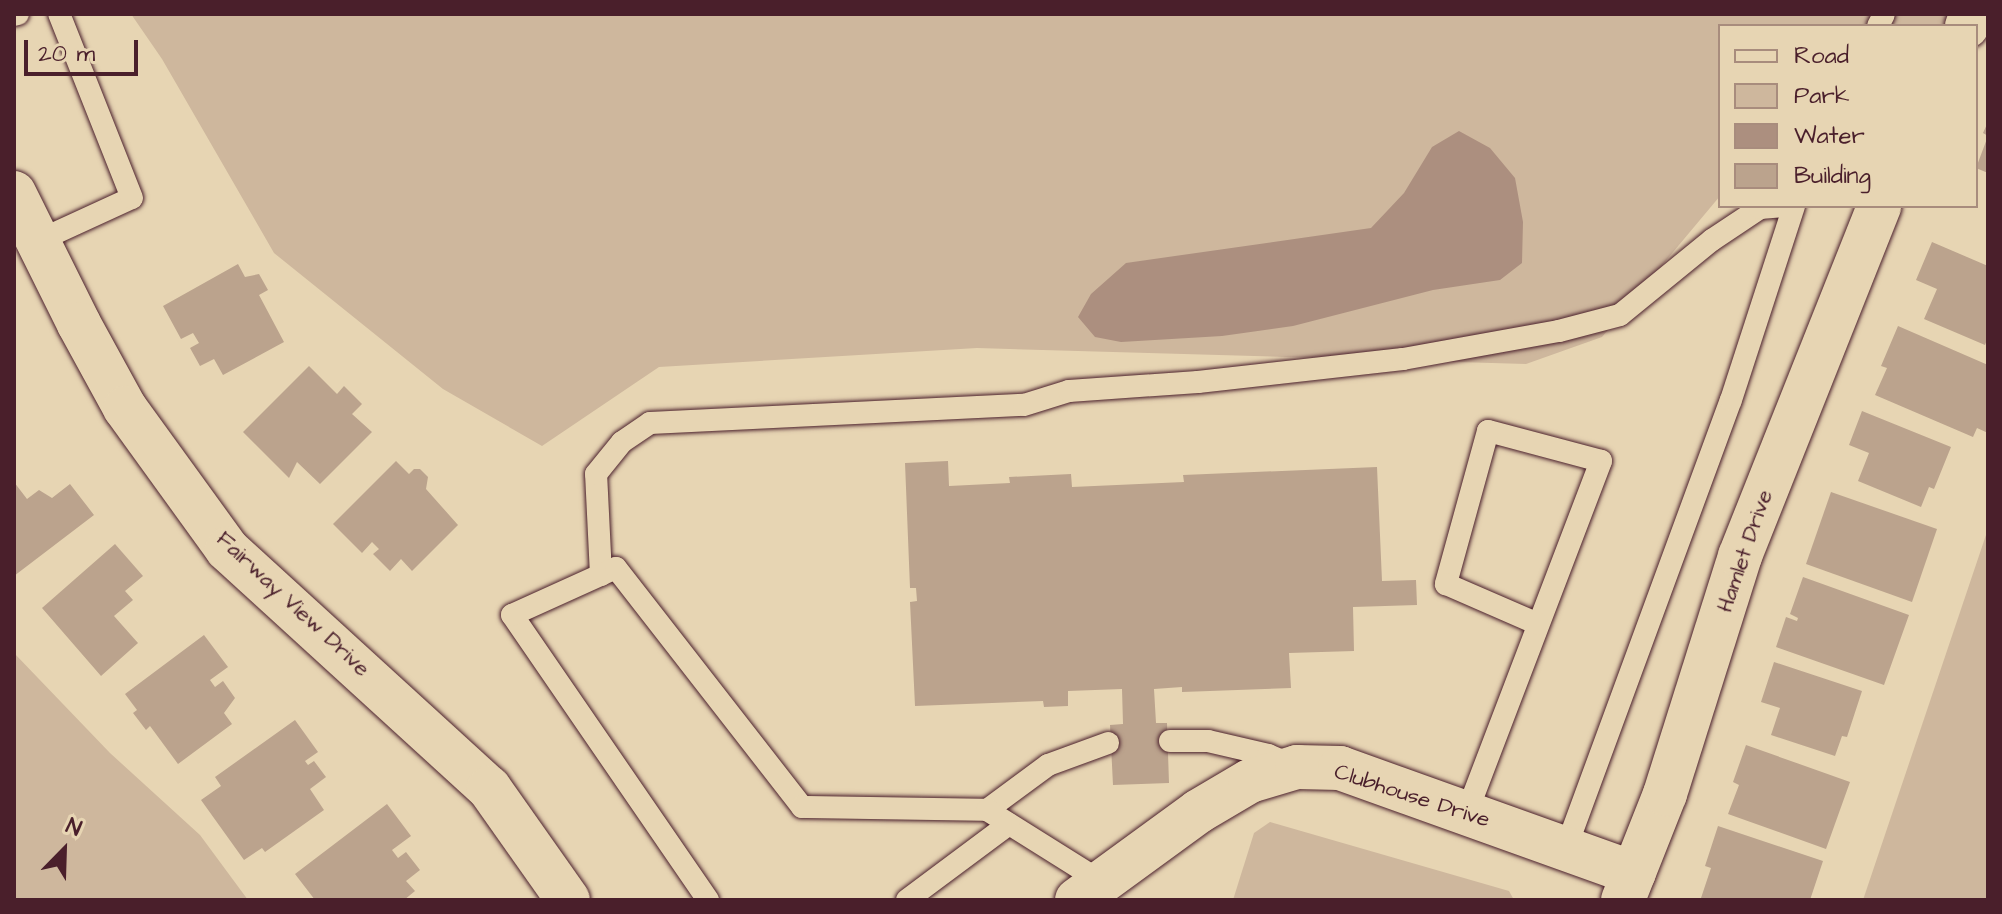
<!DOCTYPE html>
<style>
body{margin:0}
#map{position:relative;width:2002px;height:914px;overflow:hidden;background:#e7d5b3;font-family:"Architects Daughter",sans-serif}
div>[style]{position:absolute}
.green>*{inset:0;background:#ceb79d}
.water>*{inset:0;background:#ac8f7f}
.building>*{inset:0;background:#bba38d}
.roads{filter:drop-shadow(0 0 2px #4a1f2b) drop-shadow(0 0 2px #4a1f2b)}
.lane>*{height:22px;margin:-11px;padding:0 11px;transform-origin:11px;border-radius:11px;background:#e7d5b3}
.street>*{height:44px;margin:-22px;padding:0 22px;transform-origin:22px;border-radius:22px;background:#e7d5b3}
span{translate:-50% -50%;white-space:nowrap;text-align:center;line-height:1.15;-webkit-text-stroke:6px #e7d5b3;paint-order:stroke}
.street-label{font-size:22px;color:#4a1f2b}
.frame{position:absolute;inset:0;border:16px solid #4a1f2b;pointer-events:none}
.legend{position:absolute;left:1718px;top:24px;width:260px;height:184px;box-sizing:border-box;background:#e7d5b3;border:2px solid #a88c7d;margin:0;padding:10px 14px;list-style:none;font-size:24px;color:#4a1f2b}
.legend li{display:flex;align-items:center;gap:16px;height:40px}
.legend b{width:40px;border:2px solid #a88c7d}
.north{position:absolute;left:24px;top:810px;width:80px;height:80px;-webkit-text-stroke:6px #e7d5b3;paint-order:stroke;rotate:23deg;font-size:22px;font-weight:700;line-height:32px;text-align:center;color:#4a1f2b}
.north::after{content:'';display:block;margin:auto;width:28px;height:36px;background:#4a1f2b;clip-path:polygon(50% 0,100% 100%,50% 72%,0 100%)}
.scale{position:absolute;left:24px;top:40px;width:114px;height:36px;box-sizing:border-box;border:4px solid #4a1f2b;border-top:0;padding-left:10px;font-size:24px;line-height:28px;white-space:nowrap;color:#4a1f2b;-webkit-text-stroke:6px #e7d5b3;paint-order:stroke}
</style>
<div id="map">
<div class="green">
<div style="clip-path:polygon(131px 14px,1988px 14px,1988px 24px,1976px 49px,1976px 26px,1720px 26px,1720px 196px,1602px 337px,1526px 364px,977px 348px,659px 367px,542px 446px,443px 389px,274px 253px,162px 59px)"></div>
<div style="clip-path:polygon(1988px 529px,1988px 900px,1863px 900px)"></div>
<div style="clip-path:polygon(14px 653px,110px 753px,200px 835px,248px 900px,14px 900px)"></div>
<div style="clip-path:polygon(1270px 822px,1509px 891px,1514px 900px,1233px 900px,1254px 833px)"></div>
</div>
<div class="water">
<div style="clip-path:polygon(1459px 131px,1490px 148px,1515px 178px,1523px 222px,1522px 263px,1500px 280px,1433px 290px,1293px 326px,1222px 336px,1121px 342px,1095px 337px,1078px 317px,1091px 294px,1126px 263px,1371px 228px,1404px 193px,1432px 147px)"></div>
</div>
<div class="building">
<div style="clip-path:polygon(1988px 122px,1988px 173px,1976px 168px,1988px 136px,1983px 133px)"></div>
<div style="clip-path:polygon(1932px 242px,1988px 266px,1988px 337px,1985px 345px,1924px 319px,1937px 289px,1916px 280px)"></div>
<div style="clip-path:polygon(238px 264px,245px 277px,259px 274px,268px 290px,259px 295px,284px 342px,223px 375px,214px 359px,200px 366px,190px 348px,199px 343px,193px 333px,181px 339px,163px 306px)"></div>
<div style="clip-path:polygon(1898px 326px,1988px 365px,1988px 433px,1977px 428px,1973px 437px,1875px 395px,1887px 368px,1881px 366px)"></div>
<div style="clip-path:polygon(309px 366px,337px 394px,344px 386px,362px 404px,352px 414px,372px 432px,320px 484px,297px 462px,289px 478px,243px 432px)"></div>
<div style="clip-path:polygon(1862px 411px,1951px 447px,1934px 489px,1929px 487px,1921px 507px,1858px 481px,1869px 453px,1849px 445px)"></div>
<div style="clip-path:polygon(396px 461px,409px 474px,414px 469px,420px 469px,428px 477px,426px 489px,458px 525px,412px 571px,401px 559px,390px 571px,373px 554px,379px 549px,372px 542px,362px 553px,333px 524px)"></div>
<div style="clip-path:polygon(948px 461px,949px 486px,1010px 483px,1009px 477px,1071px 474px,1072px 487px,1184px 482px,1183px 475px,1377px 467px,1382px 581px,1416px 580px,1417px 605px,1353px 607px,1354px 651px,1289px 653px,1291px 688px,1182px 692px,1182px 687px,1154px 689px,1156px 723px,1167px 723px,1169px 783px,1113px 785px,1110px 725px,1123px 724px,1122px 689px,1068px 691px,1068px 706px,1044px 707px,1043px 701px,915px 706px,910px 602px,917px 601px,916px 588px,910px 588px,905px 463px)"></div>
<div style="clip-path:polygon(14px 482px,27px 499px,39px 490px,52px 498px,70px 484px,94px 515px,14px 576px)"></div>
<div style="clip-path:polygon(1831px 492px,1937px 529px,1912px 602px,1806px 564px)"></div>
<div style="clip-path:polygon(115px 544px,143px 576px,125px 591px,133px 600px,114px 616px,138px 643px,101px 676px,42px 608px)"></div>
<div style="clip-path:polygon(1803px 577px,1909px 615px,1884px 685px,1776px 647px,1786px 617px,1797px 621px,1798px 618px,1790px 614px)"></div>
<div style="clip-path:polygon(204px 635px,228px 667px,210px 680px,215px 687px,223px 681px,235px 698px,224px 713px,232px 724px,178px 764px,150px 726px,146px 730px,133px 713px,137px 710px,125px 694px)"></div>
<div style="clip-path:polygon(1774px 662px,1862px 691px,1847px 737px,1842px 736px,1835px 756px,1771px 735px,1780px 708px,1761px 702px)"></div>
<div style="clip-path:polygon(295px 720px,318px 752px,305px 761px,308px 765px,314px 761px,326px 777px,310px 789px,324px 810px,265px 852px,262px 848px,244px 860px,201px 800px,221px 786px,215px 777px)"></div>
<div style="clip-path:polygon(1746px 745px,1850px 782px,1826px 849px,1728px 814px,1739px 785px,1733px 782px)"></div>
<div style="clip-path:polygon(387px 804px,411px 836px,392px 850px,398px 858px,406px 852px,420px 870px,406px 881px,415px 891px,404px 900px,315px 900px,295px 874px)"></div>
<div style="clip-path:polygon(1718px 826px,1823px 861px,1810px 900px,1701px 898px,1711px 868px,1705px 866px)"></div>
</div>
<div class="roads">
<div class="lane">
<div style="left:14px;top:15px;width:4px;rotate:-14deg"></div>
<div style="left:1878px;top:26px;width:13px;rotate:-63deg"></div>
<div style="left:38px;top:241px;width:103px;rotate:-24.6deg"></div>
<div style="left:132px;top:198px;width:198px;rotate:-111.6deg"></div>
<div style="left:601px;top:575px;width:101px;rotate:-92.8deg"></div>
<div style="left:596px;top:474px;width:41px;rotate:-50.9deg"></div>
<div style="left:622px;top:442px;width:34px;rotate:-34deg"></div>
<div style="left:650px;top:423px;width:374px;rotate:-2.8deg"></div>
<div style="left:1024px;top:405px;width:47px;rotate:-17.3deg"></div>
<div style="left:1069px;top:391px;width:129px;rotate:-4deg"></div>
<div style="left:1198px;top:382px;width:206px;rotate:-6.4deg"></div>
<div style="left:1403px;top:359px;width:158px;rotate:-10.2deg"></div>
<div style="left:1559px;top:331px;width:63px;rotate:-14.7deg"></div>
<div style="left:1620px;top:315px;width:119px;rotate:-39.2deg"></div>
<div style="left:1712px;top:240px;width:58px;rotate:-33.7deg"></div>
<div style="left:1760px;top:208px;width:21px;rotate:-5deg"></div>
<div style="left:1170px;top:741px;width:38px"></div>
<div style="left:1208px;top:741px;width:62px;rotate:13.1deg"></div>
<div style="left:1268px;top:755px;width:26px;rotate:23deg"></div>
<div style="left:987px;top:810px;width:76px;rotate:-36.4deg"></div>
<div style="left:1048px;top:765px;width:64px;rotate:-20.1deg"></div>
<div style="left:1467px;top:812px;width:376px;rotate:-69.1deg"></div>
<div style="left:1601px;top:461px;width:117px;rotate:-165.1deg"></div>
<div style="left:1488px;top:431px;width:159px;rotate:105.4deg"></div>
<div style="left:1446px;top:584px;width:100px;rotate:23.5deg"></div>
<div style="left:1566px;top:848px;width:477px;rotate:-69.8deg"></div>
<div style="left:1731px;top:400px;width:204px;rotate:-72deg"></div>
<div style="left:708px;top:900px;width:346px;rotate:-124.5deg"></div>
<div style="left:512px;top:615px;width:114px;rotate:-24.3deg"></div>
<div style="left:616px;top:568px;width:303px;rotate:52.1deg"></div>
<div style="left:802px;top:807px;width:185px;rotate:0.9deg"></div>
<div style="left:987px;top:810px;width:136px;rotate:32.1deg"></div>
<div style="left:907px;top:900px;width:127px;rotate:-36.7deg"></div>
</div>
<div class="street">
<div style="left:1967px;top:26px;width:13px;rotate:-67deg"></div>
<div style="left:14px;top:193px;width:146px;rotate:63.6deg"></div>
<div style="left:79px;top:324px;width:96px;rotate:61.3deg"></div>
<div style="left:125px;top:408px;width:174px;rotate:54.1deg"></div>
<div style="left:227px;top:549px;width:355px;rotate:42.4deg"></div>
<div style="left:489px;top:788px;width:137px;rotate:54.8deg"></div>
<div style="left:1077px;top:900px;width:151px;rotate:-36.1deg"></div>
<div style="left:1199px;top:811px;width:59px;rotate:-30.5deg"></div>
<div style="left:1250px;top:781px;width:49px;rotate:-16.6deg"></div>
<div style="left:1297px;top:767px;width:43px;rotate:1.3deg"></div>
<div style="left:1340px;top:768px;width:312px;rotate:19.7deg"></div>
<div style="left:1623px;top:900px;width:114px;rotate:-68.4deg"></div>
<div style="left:1665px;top:794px;width:250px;rotate:-72.5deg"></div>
<div style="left:1740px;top:556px;width:377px;rotate:-68.3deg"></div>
</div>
</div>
<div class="street-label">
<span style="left:1745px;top:551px;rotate:-71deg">Hamlet Drive</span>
<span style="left:293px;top:604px;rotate:43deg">Fairway View Drive</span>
<span style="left:1412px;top:796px;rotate:18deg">Clubhouse Drive</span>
</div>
<div class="frame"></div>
<ul class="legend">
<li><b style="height:10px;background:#e7d5b3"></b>Road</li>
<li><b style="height:22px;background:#ceb79d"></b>Park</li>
<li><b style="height:22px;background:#ac8f7f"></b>Water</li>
<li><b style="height:22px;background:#bba38d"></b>Building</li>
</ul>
<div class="north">N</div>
<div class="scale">20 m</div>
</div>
